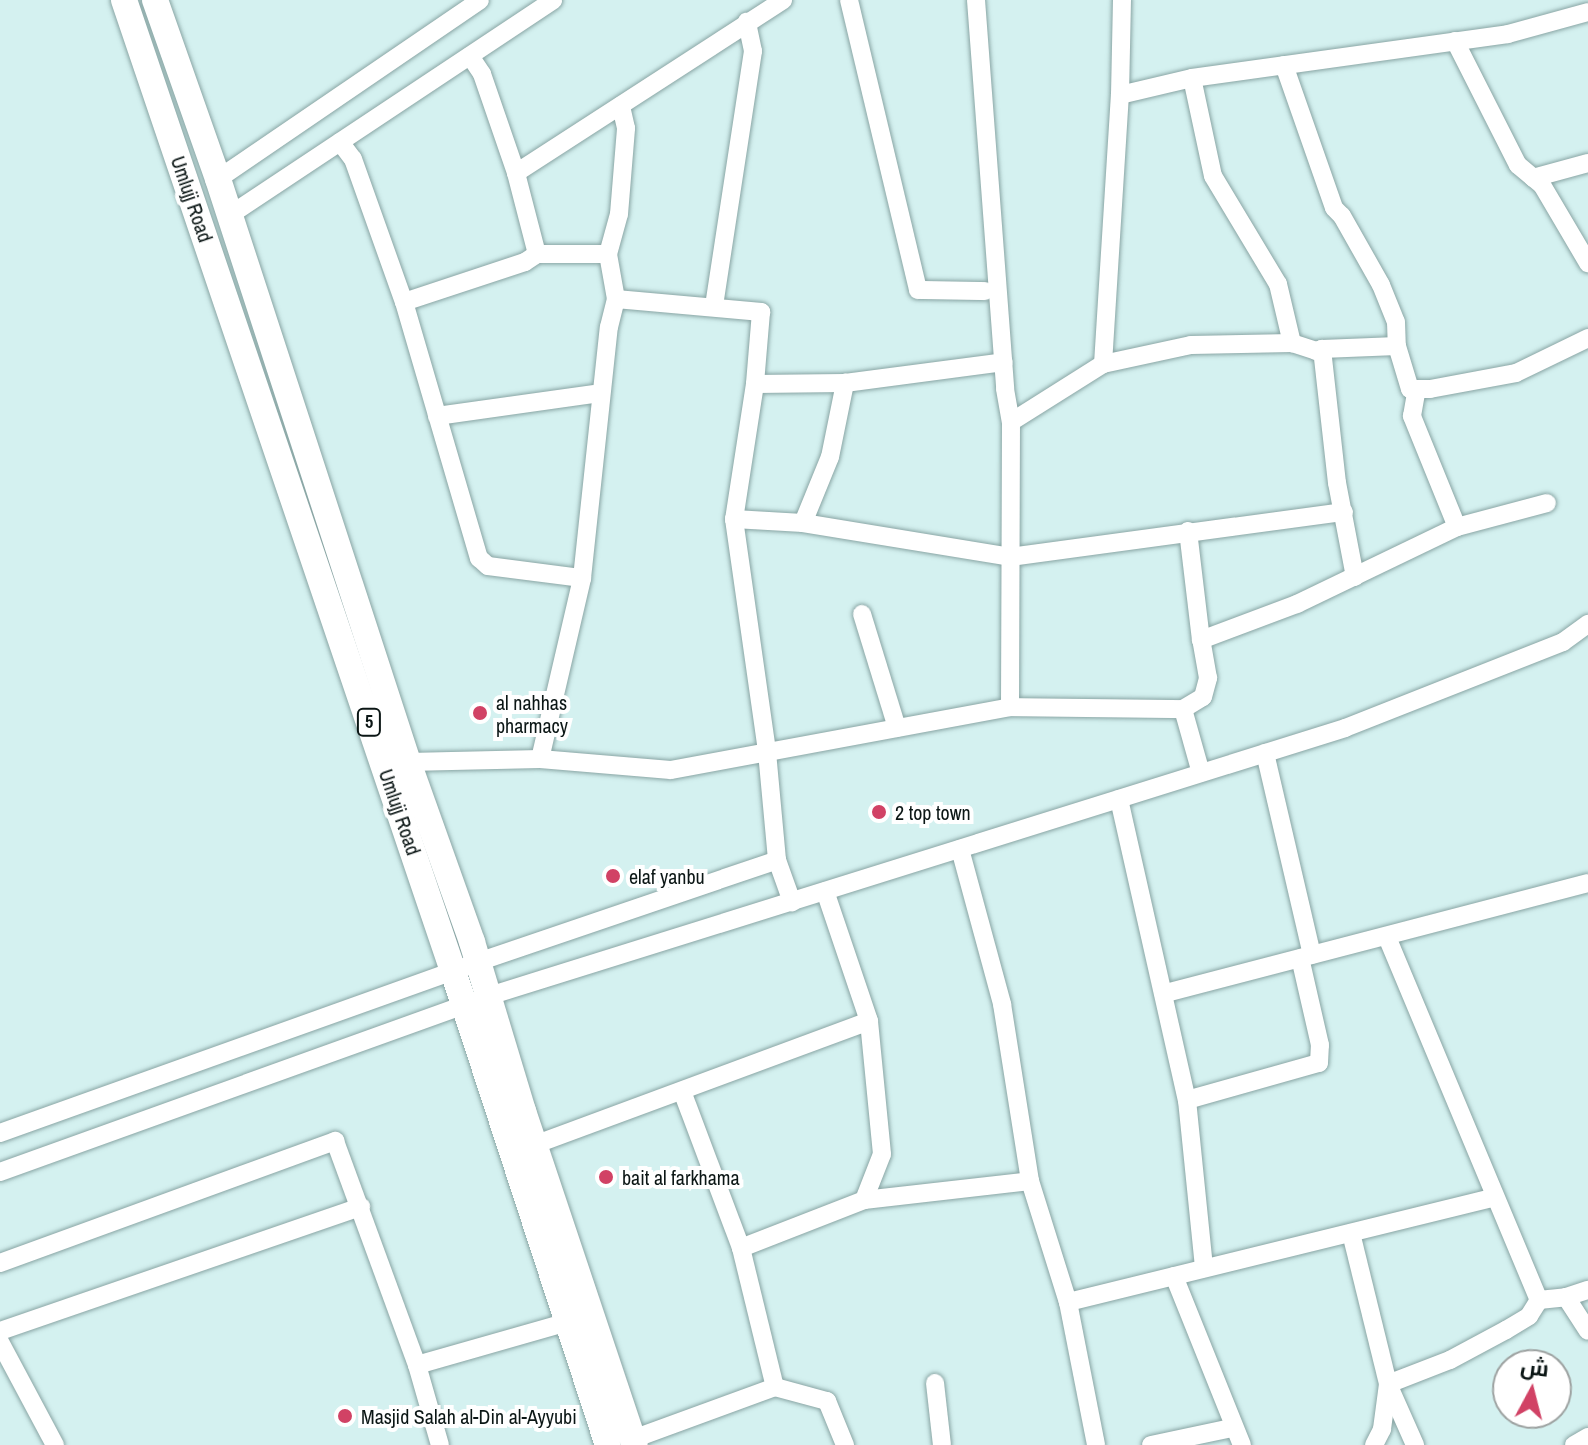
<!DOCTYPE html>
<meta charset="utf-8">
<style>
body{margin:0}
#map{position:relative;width:1588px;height:1445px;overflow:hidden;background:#d4f1f0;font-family:"Archivo Narrow",Cairo,sans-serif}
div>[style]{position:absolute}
.roads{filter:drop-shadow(0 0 2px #89a5a4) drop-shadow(0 0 2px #89a5a4)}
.minor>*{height:18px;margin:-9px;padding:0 9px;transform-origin:9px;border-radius:9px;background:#fff}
.highway>*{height:26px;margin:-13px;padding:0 13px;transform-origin:13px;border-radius:13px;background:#fff}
.dots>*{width:22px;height:22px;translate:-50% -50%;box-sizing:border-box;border:4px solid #fff;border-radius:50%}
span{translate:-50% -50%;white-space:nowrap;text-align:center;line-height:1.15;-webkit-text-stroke:8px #fff;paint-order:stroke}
.shield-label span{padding:2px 6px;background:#fff;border:2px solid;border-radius:6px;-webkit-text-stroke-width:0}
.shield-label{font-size:18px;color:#0b1615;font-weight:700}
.street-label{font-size:20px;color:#0b1615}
.poi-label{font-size:20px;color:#0b1615}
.left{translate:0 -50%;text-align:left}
.north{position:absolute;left:1492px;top:1349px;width:80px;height:80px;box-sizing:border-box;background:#fff;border:2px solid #9da2a1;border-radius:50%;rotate:7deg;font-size:22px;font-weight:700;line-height:32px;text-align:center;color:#0b1615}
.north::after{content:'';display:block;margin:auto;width:28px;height:36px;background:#d14265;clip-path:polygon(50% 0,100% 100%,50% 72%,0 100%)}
</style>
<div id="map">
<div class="roads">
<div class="minor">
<div style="left:849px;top:0;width:298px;rotate:76.6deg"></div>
<div style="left:918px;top:290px;width:67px;rotate:0.9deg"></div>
<div style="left:976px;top:0;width:390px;rotate:85.7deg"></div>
<div style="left:1005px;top:389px;width:34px;rotate:80deg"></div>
<div style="left:1011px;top:422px;width:285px;rotate:90.2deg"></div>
<div style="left:1455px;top:41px;width:139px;rotate:63.1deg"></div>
<div style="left:1518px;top:165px;width:31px;rotate:40deg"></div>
<div style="left:1542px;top:185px;width:91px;rotate:59.5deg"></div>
<div style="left:470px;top:56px;width:22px;rotate:56deg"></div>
<div style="left:482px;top:74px;width:105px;rotate:71deg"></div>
<div style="left:516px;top:173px;width:84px;rotate:75.5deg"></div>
<div style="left:1284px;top:65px;width:151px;rotate:70.7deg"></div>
<div style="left:1334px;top:208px;width:11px;rotate:45deg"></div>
<div style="left:1342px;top:216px;width:79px;rotate:60.5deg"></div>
<div style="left:1381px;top:285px;width:40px;rotate:68deg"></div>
<div style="left:1396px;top:322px;width:24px;rotate:88deg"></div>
<div style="left:1397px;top:346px;width:45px;rotate:73.2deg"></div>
<div style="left:1410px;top:389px;width:20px"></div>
<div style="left:1430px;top:389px;width:87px;rotate:-10.5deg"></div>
<div style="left:1516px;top:373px;width:80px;rotate:-25.9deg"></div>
<div style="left:1192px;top:78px;width:100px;rotate:77.9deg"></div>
<div style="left:1213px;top:176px;width:126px;rotate:59deg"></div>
<div style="left:1278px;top:284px;width:61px;rotate:76.7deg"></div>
<div style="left:1120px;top:95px;width:74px;rotate:-13.3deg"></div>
<div style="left:1192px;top:78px;width:319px;rotate:-7.9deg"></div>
<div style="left:1508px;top:34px;width:83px;rotate:-15.4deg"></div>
<div style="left:340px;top:142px;width:21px;rotate:53deg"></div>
<div style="left:353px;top:159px;width:152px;rotate:70.4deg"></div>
<div style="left:404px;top:302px;width:267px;rotate:73.7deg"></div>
<div style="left:479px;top:558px;width:12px;rotate:42deg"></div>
<div style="left:488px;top:566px;width:95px;rotate:7.3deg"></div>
<div style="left:516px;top:173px;width:318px;rotate:-32.9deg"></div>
<div style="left:1533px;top:178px;width:57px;rotate:-15.3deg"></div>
<div style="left:218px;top:179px;width:317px;rotate:-34.3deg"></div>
<div style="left:230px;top:215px;width:388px;rotate:-33.6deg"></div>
<div style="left:616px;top:299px;width:46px;rotate:-100.1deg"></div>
<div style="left:608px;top:254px;width:41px;rotate:-74.6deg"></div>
<div style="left:619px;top:214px;width:86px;rotate:-85.3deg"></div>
<div style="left:626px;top:128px;width:23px;rotate:-103deg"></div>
<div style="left:404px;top:302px;width:127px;rotate:-18.3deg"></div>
<div style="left:525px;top:262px;width:14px;rotate:-34deg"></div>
<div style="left:537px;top:254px;width:71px"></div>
<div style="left:714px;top:306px;width:258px;rotate:-81.3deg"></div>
<div style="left:753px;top:51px;width:30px;rotate:-102deg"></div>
<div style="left:1103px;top:364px;width:90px;rotate:-12.2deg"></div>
<div style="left:1191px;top:345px;width:101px;rotate:-1.1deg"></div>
<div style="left:1292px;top:343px;width:25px;rotate:18deg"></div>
<div style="left:1316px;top:351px;width:6px;rotate:-18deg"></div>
<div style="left:755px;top:384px;width:90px;rotate:-0.6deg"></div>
<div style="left:845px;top:383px;width:160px;rotate:-7.5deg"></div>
<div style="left:437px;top:416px;width:159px;rotate:-8deg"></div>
<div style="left:1011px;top:422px;width:109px;rotate:-32.2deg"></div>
<div style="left:1103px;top:364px;width:270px;rotate:-86.4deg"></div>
<div style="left:1120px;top:95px;width:95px;rotate:-88.8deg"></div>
<div style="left:734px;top:519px;width:69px;rotate:3.3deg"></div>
<div style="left:803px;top:523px;width:210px;rotate:9.3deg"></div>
<div style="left:1010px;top:557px;width:337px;rotate:-7.7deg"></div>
<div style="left:803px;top:523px;width:71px;rotate:-67.8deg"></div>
<div style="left:830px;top:457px;width:76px;rotate:-78.5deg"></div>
<div style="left:1457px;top:527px;width:93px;rotate:-14.9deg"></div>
<div style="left:1188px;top:531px;width:110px;rotate:83.2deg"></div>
<div style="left:1355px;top:577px;width:96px;rotate:-100.8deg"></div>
<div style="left:1337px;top:483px;width:135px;rotate:-96.4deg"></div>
<div style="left:1322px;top:349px;width:75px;rotate:-2.3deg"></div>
<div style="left:862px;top:614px;width:119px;rotate:72.9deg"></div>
<div style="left:1183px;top:709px;width:23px;rotate:-31deg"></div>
<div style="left:1203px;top:697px;width:20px;rotate:-75deg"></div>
<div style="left:1208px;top:678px;width:39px;rotate:-100deg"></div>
<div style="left:1201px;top:640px;width:103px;rotate:-20.6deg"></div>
<div style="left:1297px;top:604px;width:178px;rotate:-25.7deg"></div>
<div style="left:1457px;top:527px;width:120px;rotate:-112.1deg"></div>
<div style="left:1412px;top:416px;width:27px;rotate:-80deg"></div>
<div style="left:1265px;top:753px;width:207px;rotate:76.9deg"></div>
<div style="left:540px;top:759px;width:186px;rotate:-76.9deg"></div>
<div style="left:582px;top:578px;width:252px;rotate:-83.9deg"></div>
<div style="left:609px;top:327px;width:29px;rotate:-76deg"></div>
<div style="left:616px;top:299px;width:146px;rotate:5.1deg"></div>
<div style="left:761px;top:312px;width:72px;rotate:94.8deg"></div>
<div style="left:755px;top:384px;width:137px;rotate:98.8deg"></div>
<div style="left:734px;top:519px;width:235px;rotate:81.9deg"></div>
<div style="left:767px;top:752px;width:108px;rotate:84.7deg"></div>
<div style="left:777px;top:860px;width:45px;rotate:70.3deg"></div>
<div style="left:408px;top:762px;width:132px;rotate:-1.3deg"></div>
<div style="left:540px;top:759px;width:131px;rotate:4.8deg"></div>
<div style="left:671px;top:770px;width:345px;rotate:-10.5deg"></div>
<div style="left:1010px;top:707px;width:173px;rotate:0.7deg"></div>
<div style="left:1183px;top:709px;width:66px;rotate:74.3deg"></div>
<div style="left:1119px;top:799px;width:309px;rotate:77.3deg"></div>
<div style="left:1187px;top:1100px;width:169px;rotate:84.2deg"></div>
<div style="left:960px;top:849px;width:161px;rotate:74.8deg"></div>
<div style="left:1002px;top:1004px;width:179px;rotate:81deg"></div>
<div style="left:1030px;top:1181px;width:127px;rotate:72.6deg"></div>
<div style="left:1068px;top:1302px;width:146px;rotate:78.9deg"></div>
<div style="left:1387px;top:937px;width:394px;rotate:67.3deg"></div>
<div style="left:1539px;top:1300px;width:27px;rotate:-6deg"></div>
<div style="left:1566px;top:1297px;width:40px;rotate:57.1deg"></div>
<div style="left:1166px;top:993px;width:436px;rotate:-14.6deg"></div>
<div style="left:682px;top:1091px;width:168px;rotate:69.4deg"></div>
<div style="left:741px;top:1248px;width:143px;rotate:76.3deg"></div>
<div style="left:1187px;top:1100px;width:137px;rotate:-15.7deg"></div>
<div style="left:1319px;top:1063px;width:18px;rotate:-87deg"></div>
<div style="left:1320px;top:1045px;width:89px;rotate:-102.9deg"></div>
<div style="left:0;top:1133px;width:508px;rotate:-19.68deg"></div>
<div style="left:478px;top:962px;width:316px;rotate:-18.8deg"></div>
<div style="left:534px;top:1145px;width:357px;rotate:-20.3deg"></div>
<div style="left:0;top:1172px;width:520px;rotate:-19.79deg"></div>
<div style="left:489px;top:996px;width:897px;rotate:-17.38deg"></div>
<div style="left:1345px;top:728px;width:234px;rotate:-21.5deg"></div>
<div style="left:1563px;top:642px;width:31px;rotate:-36deg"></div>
<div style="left:864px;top:1200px;width:167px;rotate:-6.5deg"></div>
<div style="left:1351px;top:1233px;width:155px;rotate:76.2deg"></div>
<div style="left:1388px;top:1384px;width:67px;rotate:66.1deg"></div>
<div style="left:741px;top:1248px;width:132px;rotate:-21.3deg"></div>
<div style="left:864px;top:1200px;width:49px;rotate:-68.6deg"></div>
<div style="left:882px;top:1154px;width:134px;rotate:-95.6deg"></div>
<div style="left:869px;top:1021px;width:137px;rotate:-108.7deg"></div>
<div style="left:0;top:1263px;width:357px;rotate:-20deg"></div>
<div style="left:335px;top:1141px;width:239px;rotate:69.9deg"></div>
<div style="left:417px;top:1365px;width:83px;rotate:74deg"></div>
<div style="left:1174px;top:1276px;width:182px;rotate:68.1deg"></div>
<div style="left:1566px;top:1297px;width:23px;rotate:-18deg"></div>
<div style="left:1068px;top:1302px;width:439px;rotate:-13.8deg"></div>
<div style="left:0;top:1331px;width:382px;rotate:-19deg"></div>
<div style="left:0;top:1342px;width:117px;rotate:61.9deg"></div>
<div style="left:417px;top:1365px;width:160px;rotate:-15.9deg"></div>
<div style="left:935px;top:1383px;width:62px;rotate:83.6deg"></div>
<div style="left:633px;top:1439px;width:151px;rotate:-20.1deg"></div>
<div style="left:775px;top:1387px;width:54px;rotate:15.1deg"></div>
<div style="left:827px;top:1401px;width:48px;rotate:67.8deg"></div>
<div style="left:1151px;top:1445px;width:83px;rotate:-11.9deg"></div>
<div style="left:1374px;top:1445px;width:18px;rotate:-63deg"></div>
<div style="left:1382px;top:1429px;width:45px;rotate:-82.4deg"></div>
<div style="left:1388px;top:1384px;width:66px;rotate:-21.2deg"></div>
<div style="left:1450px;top:1360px;width:64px;rotate:-28.2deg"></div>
<div style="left:1506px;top:1330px;width:27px;rotate:-31deg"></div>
<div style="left:1529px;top:1316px;width:19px;rotate:-58deg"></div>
<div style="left:1574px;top:1445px;width:16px;rotate:-30deg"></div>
</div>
<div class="highway">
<div style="left:124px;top:0;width:1025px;rotate:71.28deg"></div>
<div style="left:453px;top:971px;width:499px;rotate:71.9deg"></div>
<div style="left:155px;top:0;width:190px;rotate:70.6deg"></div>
<div style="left:218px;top:179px;width:613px;rotate:71.95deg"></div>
<div style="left:408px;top:762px;width:191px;rotate:70.4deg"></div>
<div style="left:472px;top:942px;width:177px;rotate:73.2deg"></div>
<div style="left:523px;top:1111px;width:352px;rotate:71.5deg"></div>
</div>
</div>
<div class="dots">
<div style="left:480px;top:713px;background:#d14265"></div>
<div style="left:879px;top:812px;background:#d14265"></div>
<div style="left:613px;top:876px;background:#d14265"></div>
<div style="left:606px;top:1177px;background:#d14265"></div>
<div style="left:345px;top:1416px;background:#d14265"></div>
</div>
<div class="shield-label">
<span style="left:369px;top:722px">5</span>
</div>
<div class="street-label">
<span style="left:192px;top:199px;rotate:71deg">Umlujj Road</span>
<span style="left:400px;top:812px;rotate:71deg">Umlujj Road</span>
</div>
<div class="poi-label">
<span class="left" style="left:496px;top:714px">al nahhas<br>pharmacy</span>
<span class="left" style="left:895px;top:812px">2 top town</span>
<span class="left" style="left:629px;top:876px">elaf yanbu</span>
<span class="left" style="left:622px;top:1177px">bait al farkhama</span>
<span class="left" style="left:361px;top:1416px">Masjid Salah al-Din al-Ayyubi</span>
</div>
<div class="north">ش</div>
</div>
